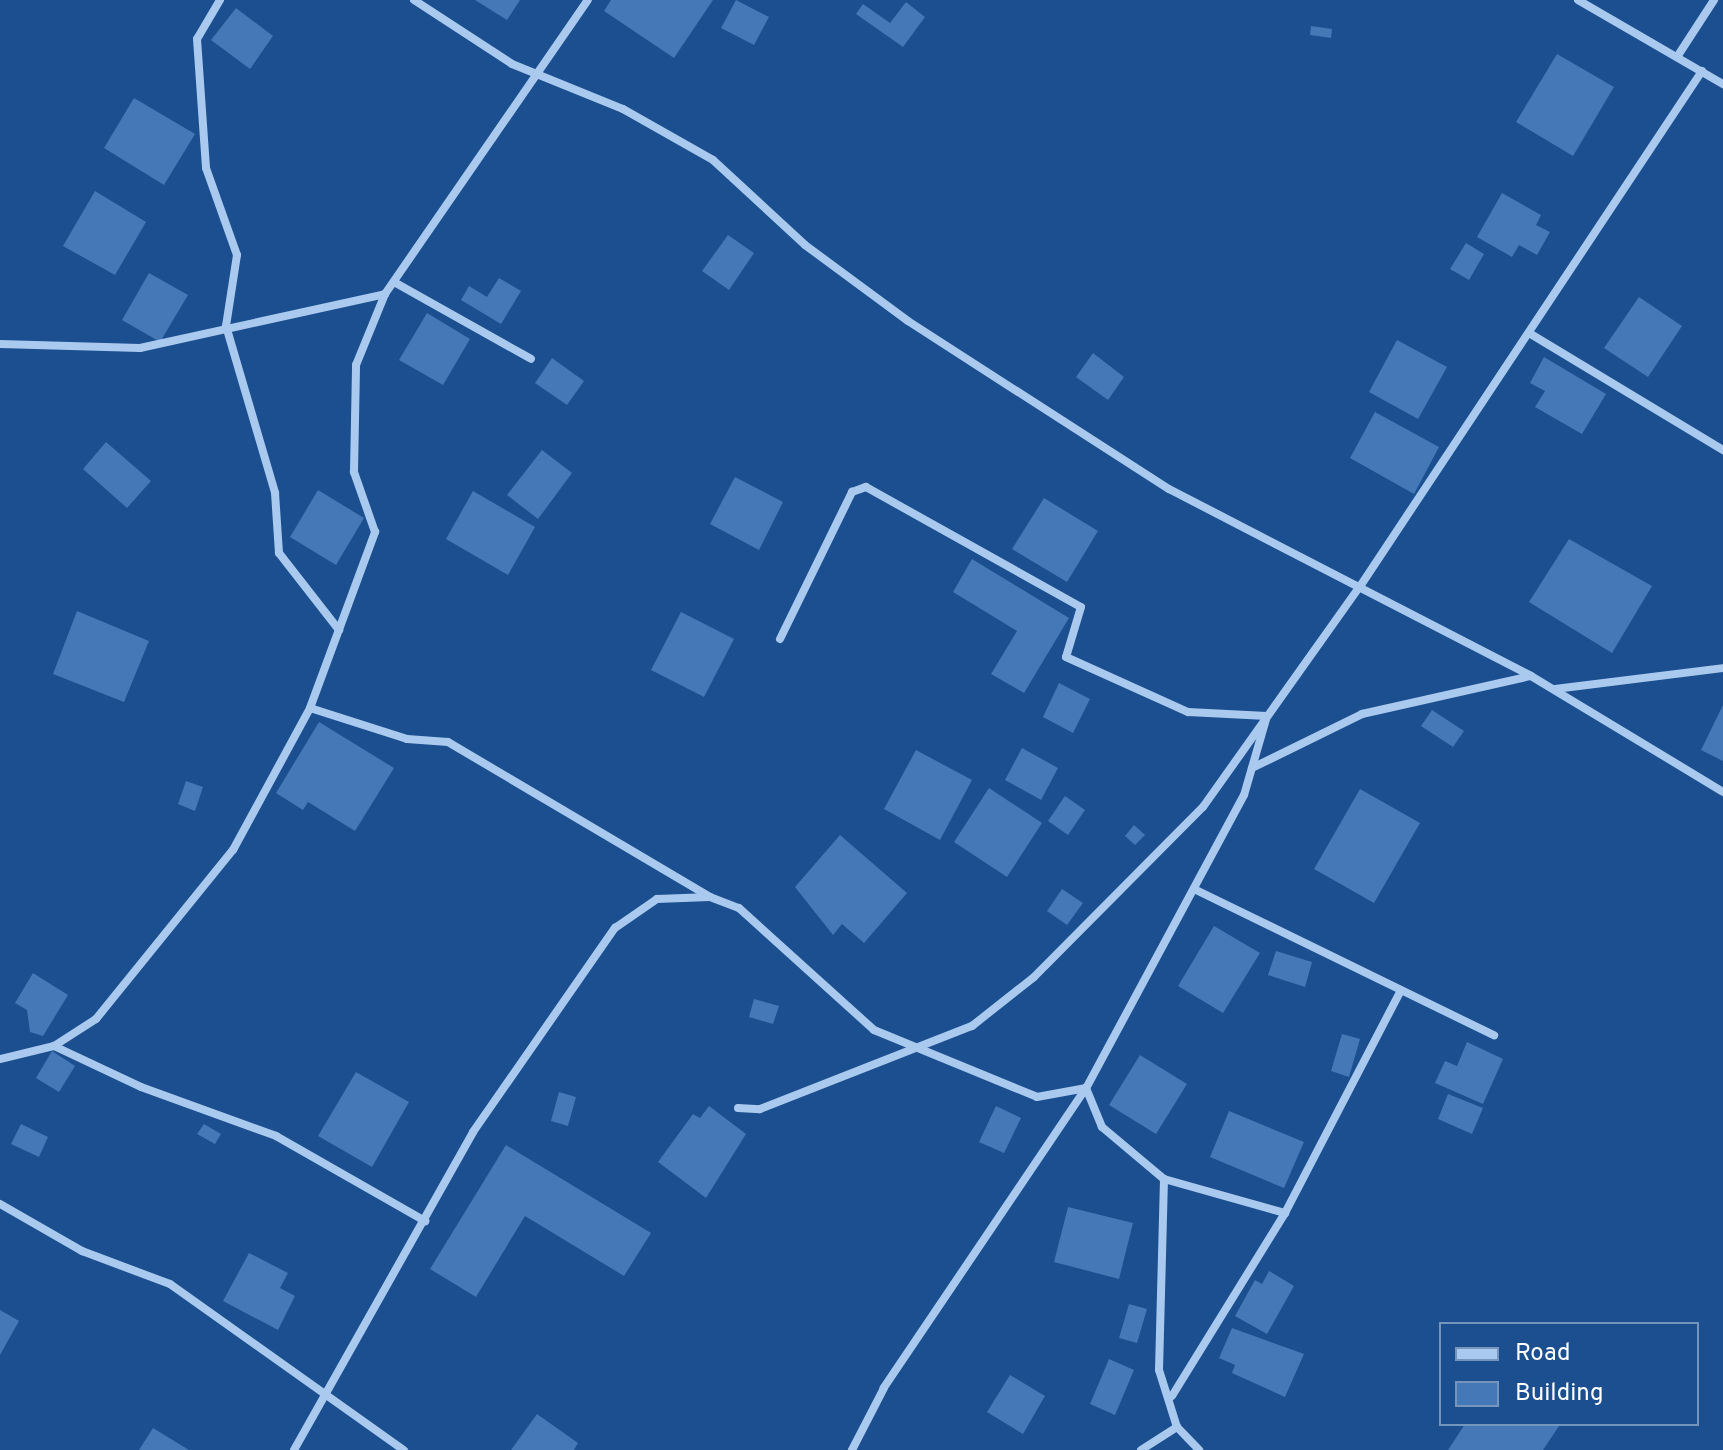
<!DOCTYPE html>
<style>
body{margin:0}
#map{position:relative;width:1723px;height:1450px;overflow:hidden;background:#1b4f8f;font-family:Overpass,sans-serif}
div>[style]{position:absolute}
.building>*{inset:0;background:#4478b7}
.street>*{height:8px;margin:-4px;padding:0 4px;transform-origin:4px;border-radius:4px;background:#a9c9ee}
span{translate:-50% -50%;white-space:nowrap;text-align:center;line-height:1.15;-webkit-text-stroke:6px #1b4f8f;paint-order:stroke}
.legend{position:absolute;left:1439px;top:1322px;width:260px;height:104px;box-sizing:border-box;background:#1b4f8f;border:2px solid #7695bc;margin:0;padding:10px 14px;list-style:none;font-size:24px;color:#fff}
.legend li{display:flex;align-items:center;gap:16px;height:40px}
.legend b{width:40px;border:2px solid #7695bc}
</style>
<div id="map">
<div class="building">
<div style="clip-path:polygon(475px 0,520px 0,507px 20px)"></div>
<div style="clip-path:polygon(611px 0,713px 0,674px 58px,604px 11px)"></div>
<div style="clip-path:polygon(736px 0,769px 17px,754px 45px,721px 28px)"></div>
<div style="clip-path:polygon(906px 2px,925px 17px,903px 47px,856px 14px,863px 4px,890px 23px)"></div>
<div style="clip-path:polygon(236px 8px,273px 36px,250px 69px,211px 40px)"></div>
<div style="clip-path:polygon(1311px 26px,1332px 29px,1331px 38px,1310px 35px)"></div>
<div style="clip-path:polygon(1557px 54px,1614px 87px,1573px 156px,1516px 122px)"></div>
<div style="clip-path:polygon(134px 98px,195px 134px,164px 185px,104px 148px)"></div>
<div style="clip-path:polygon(95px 191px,146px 222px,115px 275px,63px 246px)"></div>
<div style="clip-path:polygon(1502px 193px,1541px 215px,1536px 225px,1550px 232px,1537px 255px,1519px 245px,1512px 257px,1477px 237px)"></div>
<div style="clip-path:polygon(728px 235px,754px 253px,729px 290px,702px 271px)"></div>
<div style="clip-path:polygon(1466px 243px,1484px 254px,1469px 280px,1450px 269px)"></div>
<div style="clip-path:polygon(149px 273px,188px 295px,160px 342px,122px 320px)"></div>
<div style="clip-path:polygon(499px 278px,521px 291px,501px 324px,461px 300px,469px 286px,487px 297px)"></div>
<div style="clip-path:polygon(1639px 297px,1682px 326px,1648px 377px,1604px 348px)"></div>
<div style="clip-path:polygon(427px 313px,470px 339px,443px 385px,399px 360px)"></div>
<div style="clip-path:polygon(1397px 340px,1447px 367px,1418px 419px,1369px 392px)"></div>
<div style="clip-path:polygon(1093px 353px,1124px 377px,1108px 400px,1076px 377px)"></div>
<div style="clip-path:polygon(1544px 357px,1606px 394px,1582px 434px,1535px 407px,1545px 391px,1530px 383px)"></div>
<div style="clip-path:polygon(552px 358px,584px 381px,567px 405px,535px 383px)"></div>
<div style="clip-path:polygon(1375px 412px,1439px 447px,1414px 494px,1350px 458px)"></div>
<div style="clip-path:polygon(106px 442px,151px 481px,127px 508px,83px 469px)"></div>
<div style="clip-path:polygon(542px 450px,572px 473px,538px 519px,507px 495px)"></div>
<div style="clip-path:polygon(735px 477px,783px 502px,759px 550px,710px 524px)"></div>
<div style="clip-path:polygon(318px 490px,364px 518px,336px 565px,290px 537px)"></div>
<div style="clip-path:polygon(473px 491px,535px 527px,508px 575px,446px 539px)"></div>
<div style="clip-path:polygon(1044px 498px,1098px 531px,1067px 582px,1012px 549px)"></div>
<div style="clip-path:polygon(1569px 539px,1652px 586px,1612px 653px,1529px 602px)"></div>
<div style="clip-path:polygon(972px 559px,1069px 618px,1024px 693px,991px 674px,1017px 631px,953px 592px)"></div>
<div style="clip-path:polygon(77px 611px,149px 641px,124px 702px,53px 674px)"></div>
<div style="clip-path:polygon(681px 612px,734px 639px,704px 697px,651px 670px)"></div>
<div style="clip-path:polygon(1059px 683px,1090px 699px,1073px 733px,1043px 717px)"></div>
<div style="clip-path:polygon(1723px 705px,1723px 761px,1701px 750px)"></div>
<div style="clip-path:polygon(1432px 710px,1464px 731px,1453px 747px,1421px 726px)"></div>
<div style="clip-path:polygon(319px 722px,394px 768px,355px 831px,308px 802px,303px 810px,276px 793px)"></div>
<div style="clip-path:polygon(1022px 748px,1058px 768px,1041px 800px,1005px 780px)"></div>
<div style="clip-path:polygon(916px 750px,972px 780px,940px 840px,884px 809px)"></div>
<div style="clip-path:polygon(186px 781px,203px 787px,195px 811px,178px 804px)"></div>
<div style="clip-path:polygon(989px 788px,1042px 823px,1007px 877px,954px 842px)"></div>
<div style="clip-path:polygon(1360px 789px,1420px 823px,1374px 903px,1314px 869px)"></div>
<div style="clip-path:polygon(1065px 796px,1085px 810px,1068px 835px,1048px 821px)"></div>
<div style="clip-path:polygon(1134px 825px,1145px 835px,1135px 845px,1125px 836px)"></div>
<div style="clip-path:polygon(840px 835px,907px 893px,864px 943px,842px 924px,833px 935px,795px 887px)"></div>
<div style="clip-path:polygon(1062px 889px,1083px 903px,1067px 925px,1047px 911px)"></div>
<div style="clip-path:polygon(1214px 926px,1260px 953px,1223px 1013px,1178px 986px)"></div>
<div style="clip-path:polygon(1276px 951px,1312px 962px,1305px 987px,1268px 975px)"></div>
<div style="clip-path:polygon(33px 973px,68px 995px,43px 1036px,30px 1032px,27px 1010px,15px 1003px)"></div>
<div style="clip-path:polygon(754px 999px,779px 1006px,773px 1024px,749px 1017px)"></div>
<div style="clip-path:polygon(1342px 1034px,1360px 1039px,1349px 1077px,1331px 1071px)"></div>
<div style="clip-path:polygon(1467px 1042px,1503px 1059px,1483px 1104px,1435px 1083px,1445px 1061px,1457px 1066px)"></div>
<div style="clip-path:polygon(52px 1051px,75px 1066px,59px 1092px,36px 1078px)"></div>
<div style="clip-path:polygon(1140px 1055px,1187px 1084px,1156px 1134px,1109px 1105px)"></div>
<div style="clip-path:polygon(356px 1072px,409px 1102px,372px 1167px,318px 1136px)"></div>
<div style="clip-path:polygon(559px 1092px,576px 1097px,568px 1126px,551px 1121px)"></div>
<div style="clip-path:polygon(1448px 1094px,1483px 1108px,1472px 1134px,1438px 1119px)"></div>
<div style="clip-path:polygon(709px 1106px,746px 1134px,706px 1198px,658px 1162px,693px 1114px,700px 1118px)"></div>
<div style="clip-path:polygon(996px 1106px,1021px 1118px,1004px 1153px,979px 1142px)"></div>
<div style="clip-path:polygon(1229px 1111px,1304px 1142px,1284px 1188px,1210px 1157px)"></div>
<div style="clip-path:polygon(21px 1124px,48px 1137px,39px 1157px,11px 1144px)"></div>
<div style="clip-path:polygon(204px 1124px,221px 1134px,215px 1144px,197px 1134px)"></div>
<div style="clip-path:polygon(506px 1145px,651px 1233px,624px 1276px,525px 1216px,476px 1297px,430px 1269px)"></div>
<div style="clip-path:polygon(1068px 1207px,1133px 1223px,1119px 1279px,1054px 1262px)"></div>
<div style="clip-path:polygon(249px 1253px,288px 1273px,280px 1288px,295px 1296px,278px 1330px,223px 1301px)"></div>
<div style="clip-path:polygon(1269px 1271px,1294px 1286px,1267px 1334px,1235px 1316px,1255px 1280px,1262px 1284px)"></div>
<div style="clip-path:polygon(1129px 1304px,1147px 1309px,1137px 1343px,1119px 1338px)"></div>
<div style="clip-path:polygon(0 1310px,19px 1321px,0 1355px)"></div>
<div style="clip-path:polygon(1232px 1328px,1304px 1354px,1285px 1397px,1232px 1373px,1235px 1365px,1219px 1358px)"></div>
<div style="clip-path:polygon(1109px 1359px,1134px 1370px,1115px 1415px,1090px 1404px)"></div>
<div style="clip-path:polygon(1010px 1375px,1045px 1396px,1023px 1434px,987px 1412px)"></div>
<div style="clip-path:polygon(537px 1414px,578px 1443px,574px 1450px,511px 1450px)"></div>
<div style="clip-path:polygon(1465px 1424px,1555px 1424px,1559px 1426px,1543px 1450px,1448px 1450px)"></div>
<div style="clip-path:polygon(153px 1428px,189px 1450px,139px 1450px)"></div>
</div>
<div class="street">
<div style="left:220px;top:0;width:45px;rotate:120.5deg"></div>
<div style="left:197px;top:39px;width:129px;rotate:86deg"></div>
<div style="left:206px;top:168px;width:92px;rotate:70.4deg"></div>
<div style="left:237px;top:255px;width:72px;rotate:98.8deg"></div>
<div style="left:226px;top:326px;width:174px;rotate:73.6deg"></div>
<div style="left:275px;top:493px;width:60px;rotate:86.2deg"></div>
<div style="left:279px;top:553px;width:98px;rotate:52.1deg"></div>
<div style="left:414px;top:0;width:117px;rotate:33.1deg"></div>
<div style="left:512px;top:64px;width:120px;rotate:22.1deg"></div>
<div style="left:623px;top:109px;width:103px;rotate:29.5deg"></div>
<div style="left:713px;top:160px;width:125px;rotate:42.7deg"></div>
<div style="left:805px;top:245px;width:128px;rotate:36.4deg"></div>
<div style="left:908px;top:321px;width:310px;rotate:32.8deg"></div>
<div style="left:1169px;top:489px;width:407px;rotate:27.3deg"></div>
<div style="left:1531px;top:676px;width:224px;rotate:31.1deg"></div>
<div style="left:1578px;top:0;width:168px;rotate:30.1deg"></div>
<div style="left:1677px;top:57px;width:68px;rotate:-57deg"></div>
<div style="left:394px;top:282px;width:157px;rotate:29.3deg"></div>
<div style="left:1529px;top:333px;width:227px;rotate:31.1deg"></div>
<div style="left:0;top:344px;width:140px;rotate:1.6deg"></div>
<div style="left:140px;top:348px;width:251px;rotate:-12.4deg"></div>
<div style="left:780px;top:639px;width:164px;rotate:-63.9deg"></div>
<div style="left:852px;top:492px;width:15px;rotate:-20deg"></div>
<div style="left:866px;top:487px;width:246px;rotate:29.2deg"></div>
<div style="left:1081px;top:607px;width:52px;rotate:106.7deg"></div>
<div style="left:1066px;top:657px;width:134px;rotate:24.3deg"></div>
<div style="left:1188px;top:712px;width:79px;rotate:2.9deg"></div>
<div style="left:1267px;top:716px;width:82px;rotate:106.2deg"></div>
<div style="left:1244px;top:795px;width:333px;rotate:118.3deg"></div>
<div style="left:1086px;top:1088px;width:362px;rotate:124deg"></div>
<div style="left:884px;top:1388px;width:70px;rotate:117.3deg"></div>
<div style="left:1555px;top:689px;width:169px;rotate:-7.1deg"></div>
<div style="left:310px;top:708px;width:102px;rotate:17.7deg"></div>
<div style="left:407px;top:739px;width:41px;rotate:4.2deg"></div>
<div style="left:448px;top:742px;width:304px;rotate:30.6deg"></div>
<div style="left:1252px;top:768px;width:123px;rotate:-26.1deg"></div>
<div style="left:1362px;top:714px;width:173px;rotate:-12.7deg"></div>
<div style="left:1194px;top:889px;width:334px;rotate:26deg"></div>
<div style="left:54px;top:1046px;width:96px;rotate:25.2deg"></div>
<div style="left:141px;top:1087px;width:144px;rotate:19.9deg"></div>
<div style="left:276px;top:1136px;width:172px;rotate:29.7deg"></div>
<div style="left:0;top:1059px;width:56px;rotate:-13.5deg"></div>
<div style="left:54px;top:1046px;width:50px;rotate:-32.7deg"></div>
<div style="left:96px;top:1019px;width:218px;rotate:-51deg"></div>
<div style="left:233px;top:850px;width:162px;rotate:-61.5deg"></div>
<div style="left:310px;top:708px;width:188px;rotate:-69.7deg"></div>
<div style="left:375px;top:532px;width:64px;rotate:-109.3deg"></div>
<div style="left:354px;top:472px;width:107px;rotate:-88.9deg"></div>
<div style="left:356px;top:365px;width:77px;rotate:-67.8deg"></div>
<div style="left:385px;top:294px;width:357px;rotate:-55.4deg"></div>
<div style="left:738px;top:1108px;width:22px;rotate:3deg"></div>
<div style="left:760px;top:1109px;width:228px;rotate:-21.4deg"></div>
<div style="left:972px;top:1026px;width:79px;rotate:-38.3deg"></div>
<div style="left:1034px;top:977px;width:240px;rotate:-45.2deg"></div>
<div style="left:1203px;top:807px;width:272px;rotate:-54.6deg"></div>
<div style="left:1361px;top:585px;width:617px;rotate:-56.44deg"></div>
<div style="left:1164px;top:1179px;width:126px;rotate:15.7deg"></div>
<div style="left:0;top:1204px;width:95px;rotate:29.8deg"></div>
<div style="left:82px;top:1251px;width:94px;rotate:20.6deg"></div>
<div style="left:170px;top:1284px;width:287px;rotate:35.4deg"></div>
<div style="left:1172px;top:1396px;width:215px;rotate:-58.3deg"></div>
<div style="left:1285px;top:1213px;width:251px;rotate:-62.5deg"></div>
<div style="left:294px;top:1450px;width:365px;rotate:-60.6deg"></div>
<div style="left:473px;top:1132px;width:249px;rotate:-55.2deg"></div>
<div style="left:615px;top:928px;width:51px;rotate:-34.6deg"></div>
<div style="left:657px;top:899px;width:53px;rotate:-2.2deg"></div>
<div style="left:710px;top:897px;width:31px;rotate:21deg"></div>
<div style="left:739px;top:908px;width:182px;rotate:42.1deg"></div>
<div style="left:874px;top:1030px;width:176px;rotate:22.3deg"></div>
<div style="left:1037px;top:1097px;width:50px;rotate:-10.4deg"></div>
<div style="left:1086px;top:1088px;width:42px;rotate:67.7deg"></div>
<div style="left:1102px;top:1127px;width:81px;rotate:40deg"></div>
<div style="left:1164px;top:1179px;width:191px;rotate:91.5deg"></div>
<div style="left:1159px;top:1370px;width:60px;rotate:72.5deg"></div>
<div style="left:1141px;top:1450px;width:43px;rotate:-32.6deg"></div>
<div style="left:1177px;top:1427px;width:32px;rotate:46deg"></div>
</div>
<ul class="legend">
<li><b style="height:10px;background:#a9c9ee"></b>Road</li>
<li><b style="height:22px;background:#4478b7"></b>Building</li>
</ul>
</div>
